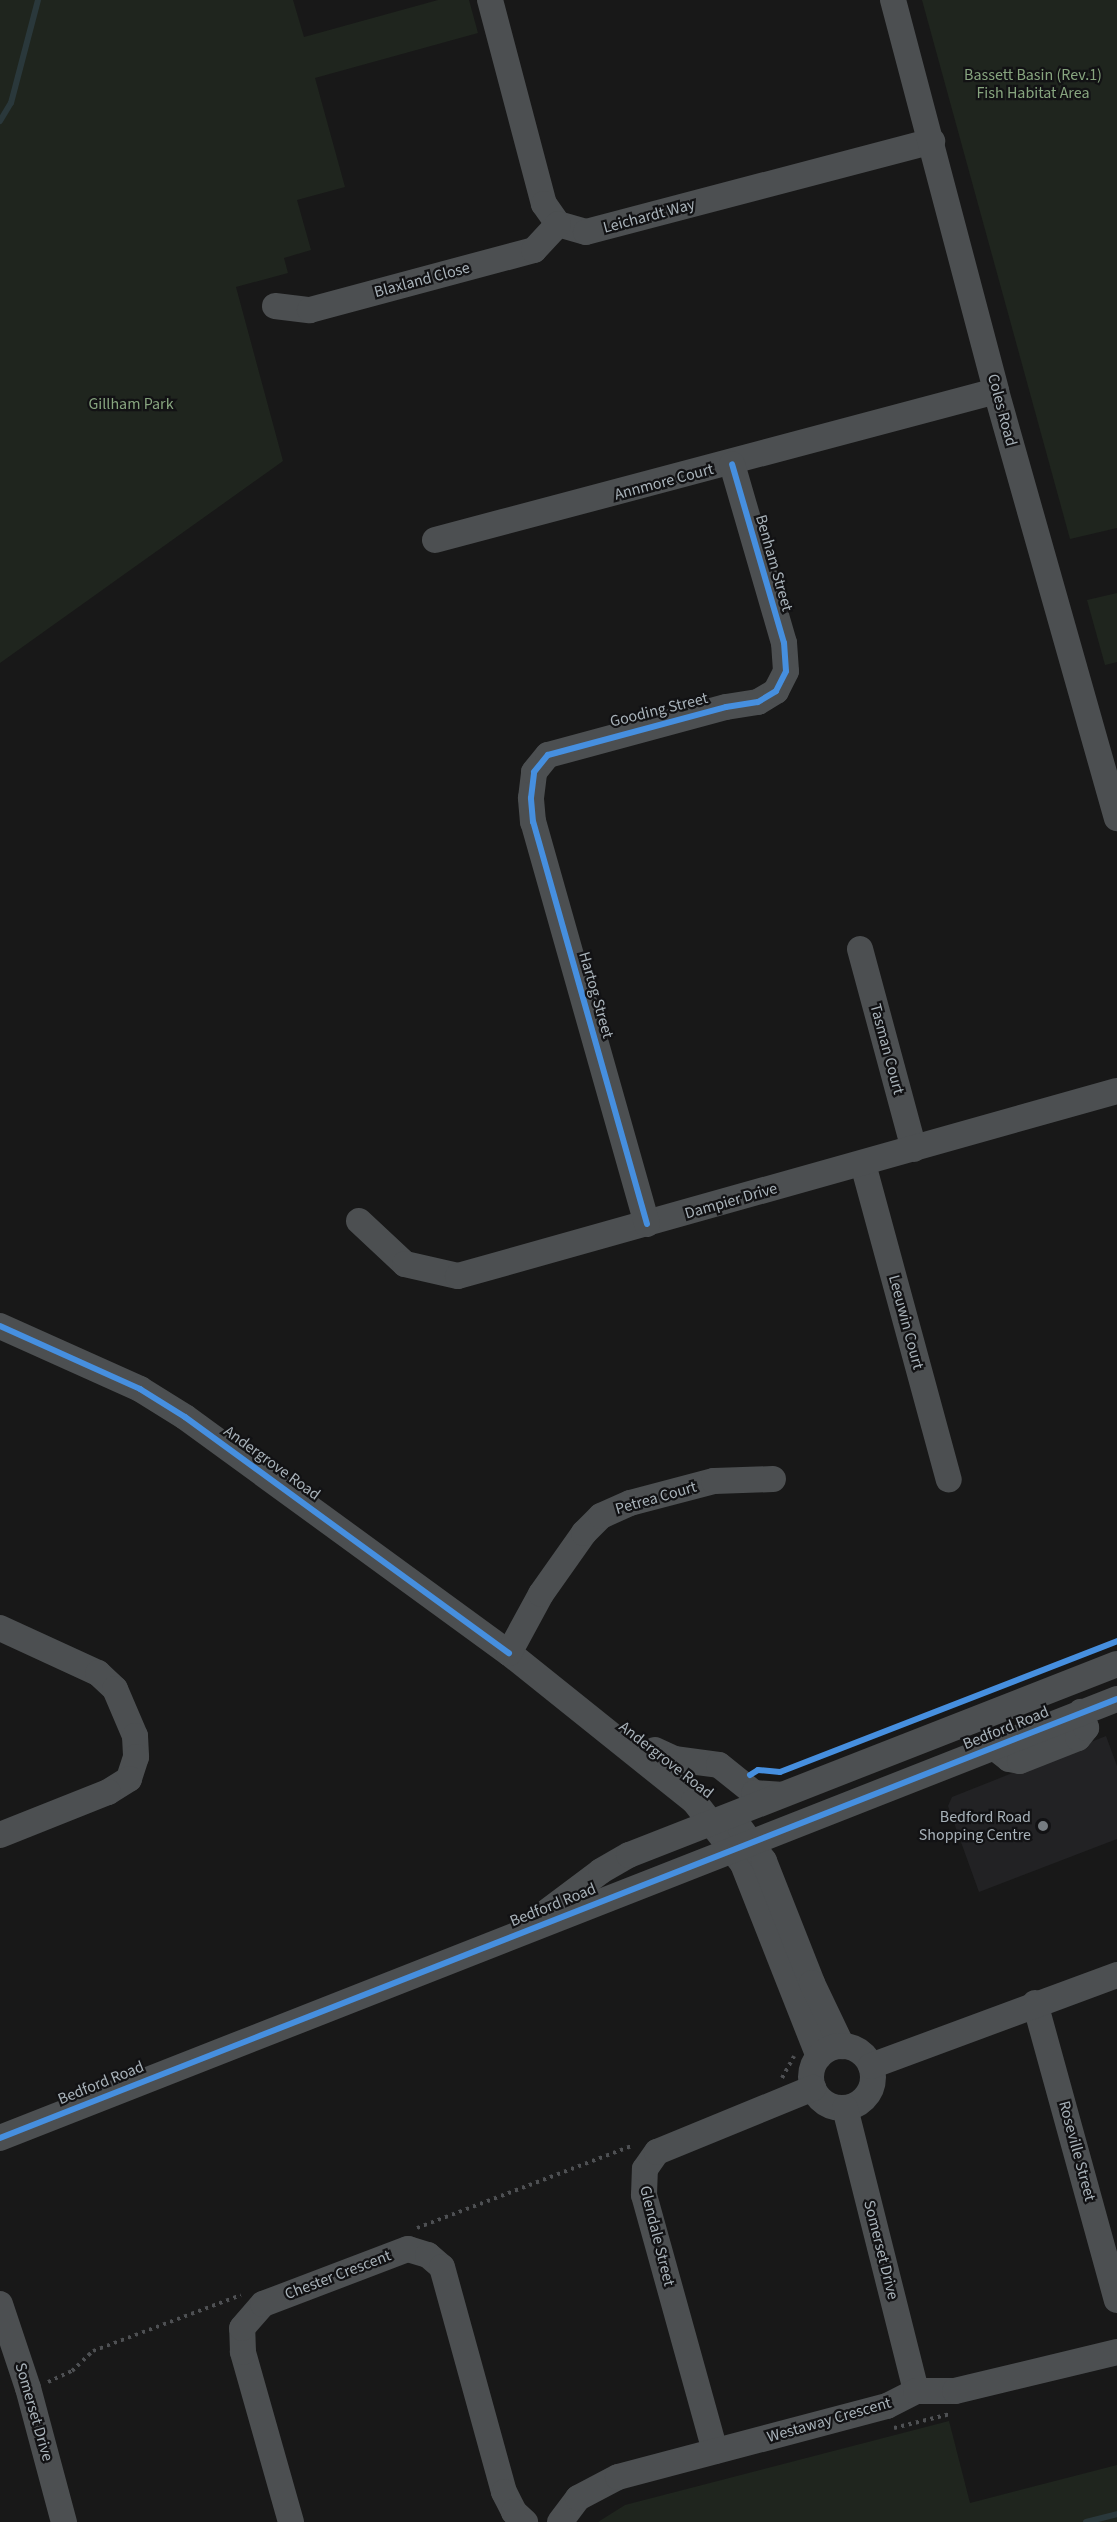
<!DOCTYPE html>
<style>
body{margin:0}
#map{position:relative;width:1117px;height:2522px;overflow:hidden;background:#181818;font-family:"Source Sans 3",sans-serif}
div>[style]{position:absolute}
.built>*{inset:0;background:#222224}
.green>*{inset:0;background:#1f251e}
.stream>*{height:6px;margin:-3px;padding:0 3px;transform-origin:3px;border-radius:3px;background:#2a383b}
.path>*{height:4px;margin-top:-2px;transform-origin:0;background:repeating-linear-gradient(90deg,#4e5053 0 3px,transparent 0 7.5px)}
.minor>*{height:26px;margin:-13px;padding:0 13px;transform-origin:13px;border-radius:13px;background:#4c4f51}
.minor>.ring{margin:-13px;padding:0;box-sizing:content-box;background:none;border:26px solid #4c4f51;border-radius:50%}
.cycleway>*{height:6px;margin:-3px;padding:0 3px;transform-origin:3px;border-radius:3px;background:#468fdf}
.dots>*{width:16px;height:16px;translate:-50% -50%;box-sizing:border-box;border:3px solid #121214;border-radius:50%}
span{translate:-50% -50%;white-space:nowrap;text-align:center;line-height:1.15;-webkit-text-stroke:4.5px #121214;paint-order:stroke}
.park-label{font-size:16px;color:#87a57f}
.street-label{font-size:16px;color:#a8b2b9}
.poi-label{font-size:16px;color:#a8b2b9}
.right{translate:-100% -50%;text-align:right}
</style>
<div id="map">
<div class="built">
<div style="clip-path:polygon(1106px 1736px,1117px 1766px,1117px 1839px,979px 1892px,948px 1806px,952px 1797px)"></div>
</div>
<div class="green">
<div style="clip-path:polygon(0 0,293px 0,304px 37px,438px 0,469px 0,478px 33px,315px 78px,345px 187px,297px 200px,311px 250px,284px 258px,288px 273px,236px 287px,283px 461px,0 663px)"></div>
<div style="clip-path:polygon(922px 0,1117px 0,1117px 528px,1070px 539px)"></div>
<div style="clip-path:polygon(1117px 593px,1117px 662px,1105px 665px,1087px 600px)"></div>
<div style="clip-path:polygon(949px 2421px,970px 2503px,1117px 2465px,1117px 2522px,598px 2522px,625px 2505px)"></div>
</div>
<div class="stream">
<div style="left:0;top:121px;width:21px;rotate:-59deg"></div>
<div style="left:11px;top:103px;width:106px;rotate:-75.3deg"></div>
<div style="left:1086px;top:2522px;width:32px;rotate:-14deg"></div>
</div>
<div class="path">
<div style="left:782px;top:2078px;width:25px;rotate:-61deg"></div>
<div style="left:417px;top:2228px;width:232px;rotate:-20.9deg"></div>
<div style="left:48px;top:2382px;width:26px;rotate:-25deg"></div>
<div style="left:72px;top:2371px;width:29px;rotate:-44deg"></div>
<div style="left:93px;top:2351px;width:158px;rotate:-20.7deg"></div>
<div style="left:894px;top:2428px;width:58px;rotate:-14deg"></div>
</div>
<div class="minor">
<div style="left:490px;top:0;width:211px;rotate:75.2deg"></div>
<div style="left:544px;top:204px;width:24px;rotate:55deg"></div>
<div style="left:558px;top:224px;width:29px;rotate:16deg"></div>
<div style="left:586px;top:232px;width:358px;rotate:-14.7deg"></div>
<div style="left:893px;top:0;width:404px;rotate:75.2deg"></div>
<div style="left:996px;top:391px;width:444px;rotate:74.2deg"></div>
<div style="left:275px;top:306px;width:35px;rotate:7deg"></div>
<div style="left:310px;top:310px;width:232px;rotate:-15deg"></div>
<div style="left:534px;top:250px;width:35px;rotate:-47deg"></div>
<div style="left:435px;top:540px;width:580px;rotate:-14.87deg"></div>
<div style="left:860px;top:949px;width:207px;rotate:74.9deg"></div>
<div style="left:863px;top:1164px;width:327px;rotate:74.8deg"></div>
<div style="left:359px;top:1221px;width:63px;rotate:43.1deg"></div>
<div style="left:405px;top:1264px;width:54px;rotate:12.8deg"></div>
<div style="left:458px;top:1276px;width:684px;rotate:-15.68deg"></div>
<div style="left:647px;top:1224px;width:418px;rotate:-105.8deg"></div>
<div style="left:533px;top:822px;width:24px;rotate:-95deg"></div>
<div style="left:531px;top:798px;width:26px;rotate:-83deg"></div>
<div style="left:534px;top:772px;width:22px;rotate:-51deg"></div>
<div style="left:548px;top:755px;width:184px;rotate:-15.1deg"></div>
<div style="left:726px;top:707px;width:32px;rotate:-9deg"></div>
<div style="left:758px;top:702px;width:21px;rotate:-31deg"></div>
<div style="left:776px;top:691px;width:22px;rotate:-63deg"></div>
<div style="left:786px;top:671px;width:28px;rotate:-94deg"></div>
<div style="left:784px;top:643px;width:186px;rotate:-106.2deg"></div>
<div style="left:0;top:1326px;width:154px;rotate:24.2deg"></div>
<div style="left:140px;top:1389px;width:53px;rotate:31.9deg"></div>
<div style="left:185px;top:1417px;width:401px;rotate:36.1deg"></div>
<div style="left:509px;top:1653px;width:237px;rotate:38.7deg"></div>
<div style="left:694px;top:1801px;width:80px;rotate:52.1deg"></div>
<div style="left:743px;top:1864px;width:207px;rotate:68.5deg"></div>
<div style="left:0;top:1628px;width:108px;rotate:24.7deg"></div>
<div style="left:98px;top:1673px;width:23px;rotate:43deg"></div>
<div style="left:115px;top:1689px;width:51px;rotate:66.9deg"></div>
<div style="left:135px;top:1736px;width:21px;rotate:87deg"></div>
<div style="left:136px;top:1757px;width:23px;rotate:108deg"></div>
<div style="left:129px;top:1779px;width:25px;rotate:148deg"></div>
<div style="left:108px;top:1792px;width:116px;rotate:158.3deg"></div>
<div style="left:509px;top:1653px;width:67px;rotate:-61.5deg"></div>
<div style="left:541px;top:1594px;width:75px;rotate:-54.8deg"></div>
<div style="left:584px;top:1533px;width:24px;rotate:-45deg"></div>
<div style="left:601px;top:1516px;width:32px;rotate:-24deg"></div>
<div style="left:630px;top:1503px;width:87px;rotate:-14.7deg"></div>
<div style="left:714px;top:1481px;width:59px;rotate:-1.9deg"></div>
<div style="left:995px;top:1748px;width:18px;rotate:38deg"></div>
<div style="left:1009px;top:1759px;width:11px;rotate:10deg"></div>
<div style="left:1020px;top:1761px;width:62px;rotate:-21.6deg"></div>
<div style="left:1078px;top:1738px;width:13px;rotate:-51deg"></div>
<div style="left:1086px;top:1728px;width:17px;rotate:-107deg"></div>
<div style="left:655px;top:1750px;width:21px;rotate:25deg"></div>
<div style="left:674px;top:1759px;width:45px;rotate:7.6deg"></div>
<div style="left:719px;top:1765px;width:45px;rotate:38.7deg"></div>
<div style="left:754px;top:1793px;width:26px;rotate:4deg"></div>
<div style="left:740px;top:1828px;width:41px;rotate:54deg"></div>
<div style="left:764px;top:1861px;width:131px;rotate:68.5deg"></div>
<div style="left:812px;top:1983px;width:70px;rotate:64.5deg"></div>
<div style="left:548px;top:1911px;width:66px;rotate:-37deg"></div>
<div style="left:601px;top:1871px;width:32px;rotate:-30deg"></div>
<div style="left:629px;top:1855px;width:524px;rotate:-21.38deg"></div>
<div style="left:1035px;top:2003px;width:308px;rotate:74.6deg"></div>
<div class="ring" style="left:811px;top:2046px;width:36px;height:36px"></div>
<div style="left:871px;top:2066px;width:262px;rotate:-20.3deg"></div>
<div style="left:845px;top:2108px;width:292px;rotate:75.9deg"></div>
<div style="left:0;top:2138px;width:1200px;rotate:-21.46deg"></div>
<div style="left:0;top:2304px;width:89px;rotate:71.6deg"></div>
<div style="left:28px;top:2388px;width:139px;rotate:75deg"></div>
<div style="left:715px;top:2451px;width:266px;rotate:-105.5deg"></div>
<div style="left:644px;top:2195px;width:26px;rotate:-88deg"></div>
<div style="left:645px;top:2169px;width:21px;rotate:-55deg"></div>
<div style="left:657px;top:2152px;width:169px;rotate:-22.3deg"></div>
<div style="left:291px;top:2522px;width:177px;rotate:-105.8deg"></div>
<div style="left:243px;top:2352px;width:24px;rotate:-92deg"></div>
<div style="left:242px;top:2328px;width:32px;rotate:-49deg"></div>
<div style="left:263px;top:2304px;width:155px;rotate:-20.8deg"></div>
<div style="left:408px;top:2249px;width:21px;rotate:17deg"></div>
<div style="left:428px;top:2255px;width:18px;rotate:41deg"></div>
<div style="left:442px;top:2267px;width:233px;rotate:74.6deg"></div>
<div style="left:504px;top:2492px;width:22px;rotate:63deg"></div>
<div style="left:514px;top:2512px;width:15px;rotate:42deg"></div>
<div style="left:560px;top:2522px;width:30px;rotate:-53deg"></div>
<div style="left:578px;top:2498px;width:45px;rotate:-27.7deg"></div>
<div style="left:618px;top:2477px;width:278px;rotate:-14.8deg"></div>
<div style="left:887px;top:2406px;width:33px;rotate:-27deg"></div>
<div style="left:916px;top:2391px;width:39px"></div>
<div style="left:955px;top:2391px;width:167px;rotate:-13.5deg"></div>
</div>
<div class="cycleway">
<div style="left:647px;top:1224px;width:418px;rotate:-105.8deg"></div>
<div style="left:533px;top:822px;width:24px;rotate:-95deg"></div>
<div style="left:531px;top:798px;width:26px;rotate:-83deg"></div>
<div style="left:534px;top:772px;width:22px;rotate:-51deg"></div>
<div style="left:548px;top:755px;width:184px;rotate:-15.1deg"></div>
<div style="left:726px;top:707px;width:32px;rotate:-9deg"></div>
<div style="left:758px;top:702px;width:21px;rotate:-31deg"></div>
<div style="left:776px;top:691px;width:22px;rotate:-63deg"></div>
<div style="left:786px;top:671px;width:28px;rotate:-94deg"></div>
<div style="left:784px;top:643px;width:186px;rotate:-106.2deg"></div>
<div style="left:0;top:1326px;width:154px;rotate:24.2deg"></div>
<div style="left:140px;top:1389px;width:53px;rotate:31.9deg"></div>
<div style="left:185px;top:1417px;width:401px;rotate:36.1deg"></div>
<div style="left:750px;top:1775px;width:9px;rotate:-32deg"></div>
<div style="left:758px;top:1770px;width:22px;rotate:5deg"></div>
<div style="left:780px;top:1772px;width:362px;rotate:-21.2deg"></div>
<div style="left:0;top:2138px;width:1200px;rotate:-21.46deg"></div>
</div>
<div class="dots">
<div style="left:1043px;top:1826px;background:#767c81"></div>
</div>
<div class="park-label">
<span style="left:1033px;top:84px">Bassett Basin (Rev.1)<br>Fish Habitat Area</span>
<span style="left:131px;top:404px">Gillham Park</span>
</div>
<div class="street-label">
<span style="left:649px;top:216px;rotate:-15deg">Leichardt Way</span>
<span style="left:422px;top:280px;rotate:-15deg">Blaxland Close</span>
<span style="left:1002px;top:410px;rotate:75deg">Coles Road</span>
<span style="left:664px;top:482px;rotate:-15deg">Annmore Court</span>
<span style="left:774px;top:563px;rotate:74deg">Benham Street</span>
<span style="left:659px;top:710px;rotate:-14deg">Gooding Street</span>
<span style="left:596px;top:995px;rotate:74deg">Hartog Street</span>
<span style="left:887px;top:1049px;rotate:75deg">Tasman Court</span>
<span style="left:731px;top:1201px;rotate:-16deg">Dampier Drive</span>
<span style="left:906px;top:1322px;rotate:75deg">Leeuwin Court</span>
<span style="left:272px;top:1463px;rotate:36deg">Andergrove Road</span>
<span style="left:656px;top:1498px;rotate:-16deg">Petrea Court</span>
<span style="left:1006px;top:1728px;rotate:-22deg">Bedford Road</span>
<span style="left:666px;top:1760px;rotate:38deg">Andergrove Road</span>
<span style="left:553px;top:1905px;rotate:-22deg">Bedford Road</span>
<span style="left:101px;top:2083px;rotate:-22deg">Bedford Road</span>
<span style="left:1077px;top:2151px;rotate:75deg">Roseville Street</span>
<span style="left:657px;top:2236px;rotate:76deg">Glendale Street</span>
<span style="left:881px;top:2250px;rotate:76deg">Somerset Drive</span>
<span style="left:338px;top:2275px;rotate:-21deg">Chester Crescent</span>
<span style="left:34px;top:2412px;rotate:74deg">Somerset Drive</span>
<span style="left:829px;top:2420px;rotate:-16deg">Westaway Crescent</span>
</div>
<div class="poi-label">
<span class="right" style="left:1031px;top:1826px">Bedford Road<br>Shopping Centre</span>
</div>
</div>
